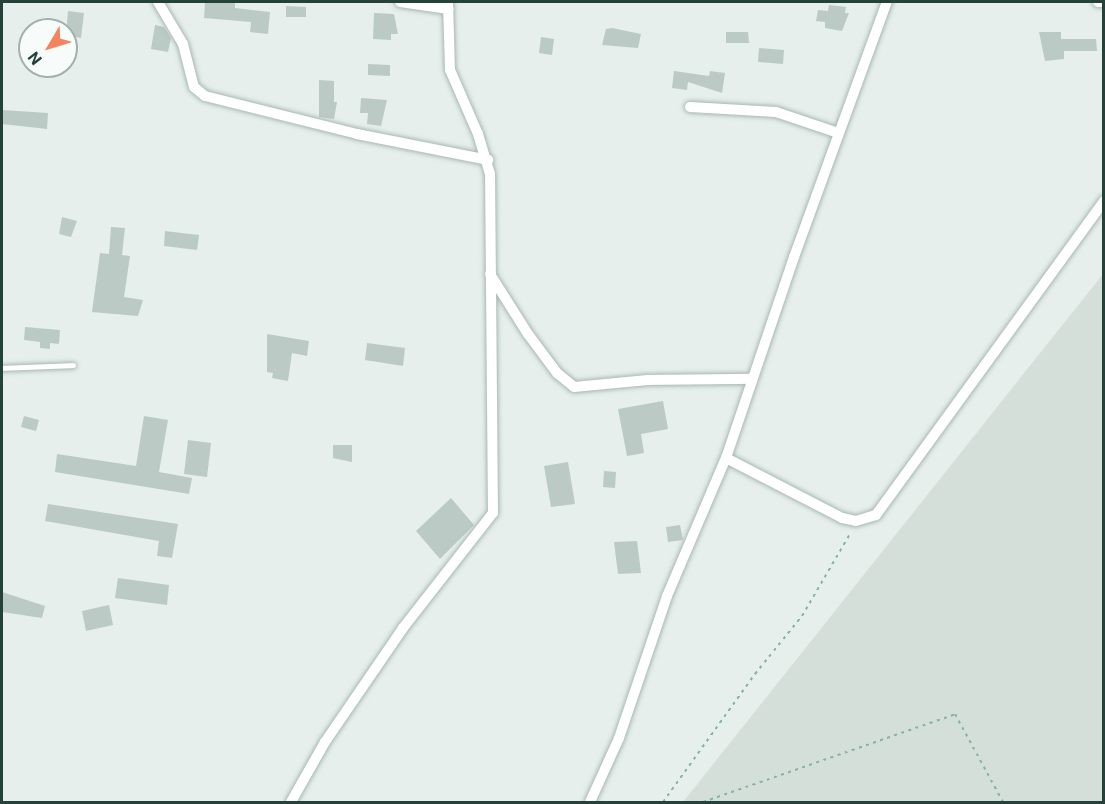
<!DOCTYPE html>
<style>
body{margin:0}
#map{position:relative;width:1105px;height:804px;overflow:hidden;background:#e6efeb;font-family:Roboto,sans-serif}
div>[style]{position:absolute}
.built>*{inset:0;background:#d4dfda}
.building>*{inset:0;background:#bbcac4}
.path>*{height:2px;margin-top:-1px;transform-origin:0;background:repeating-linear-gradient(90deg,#86b3a5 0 3px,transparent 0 7.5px)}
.roads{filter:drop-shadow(0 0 2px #a8b8b2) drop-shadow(0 0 2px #a8b8b2)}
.service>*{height:5px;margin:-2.5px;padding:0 2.5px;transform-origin:2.5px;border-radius:2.5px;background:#fff}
.minor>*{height:10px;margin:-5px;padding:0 5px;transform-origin:5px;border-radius:5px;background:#fff}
span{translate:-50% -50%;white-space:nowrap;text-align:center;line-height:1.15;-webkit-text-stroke:4.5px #f7fbf9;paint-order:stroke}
.frame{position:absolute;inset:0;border:3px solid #24423a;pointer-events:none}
.north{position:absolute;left:18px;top:18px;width:60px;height:60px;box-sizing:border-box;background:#f7fbf9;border:2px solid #a3b1ad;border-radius:50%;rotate:232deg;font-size:16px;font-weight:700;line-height:24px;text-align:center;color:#24423a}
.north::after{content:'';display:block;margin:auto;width:21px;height:27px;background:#f4845f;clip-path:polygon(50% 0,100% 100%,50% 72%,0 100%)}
</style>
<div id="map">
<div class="built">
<div style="clip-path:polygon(1103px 274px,1103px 802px,683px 802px)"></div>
</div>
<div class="building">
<div style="clip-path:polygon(205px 2px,235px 2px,235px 8px,270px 12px,268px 34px,250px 32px,251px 22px,204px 18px)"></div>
<div style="clip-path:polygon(829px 5px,846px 7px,845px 13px,849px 13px,842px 31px,825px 28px,825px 22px,816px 21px,818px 10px,828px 11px)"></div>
<div style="clip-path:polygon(286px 6px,306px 7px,306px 17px,286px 17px)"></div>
<div style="clip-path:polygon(68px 11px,84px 13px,81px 38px,66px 35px)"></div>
<div style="clip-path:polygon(374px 13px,394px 14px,398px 34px,391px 34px,391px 40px,373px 39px)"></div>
<div style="clip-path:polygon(155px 25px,164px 27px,171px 38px,168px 52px,151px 49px)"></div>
<div style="clip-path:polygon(612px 28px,641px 34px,638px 48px,602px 45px,606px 29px)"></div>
<div style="clip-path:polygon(726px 32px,748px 32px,749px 43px,726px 43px)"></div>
<div style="clip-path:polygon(1039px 32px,1061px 32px,1061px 39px,1096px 39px,1097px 51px,1064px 51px,1064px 59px,1045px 61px)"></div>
<div style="clip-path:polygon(541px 37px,554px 39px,552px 55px,539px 53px)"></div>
<div style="clip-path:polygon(759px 48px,784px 50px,783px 64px,758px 62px)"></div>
<div style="clip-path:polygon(368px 64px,390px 65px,390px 76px,368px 75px)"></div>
<div style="clip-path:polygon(674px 71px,709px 76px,710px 71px,725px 73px,722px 93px,688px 82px,687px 90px,672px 88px)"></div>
<div style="clip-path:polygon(319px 80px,334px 81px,334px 102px,337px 102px,334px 119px,319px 117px)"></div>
<div style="clip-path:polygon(361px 98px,387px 100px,381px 126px,367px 124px,368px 113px,360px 113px)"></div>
<div style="clip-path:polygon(2px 110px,48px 113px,47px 129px,2px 124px)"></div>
<div style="clip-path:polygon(62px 217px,77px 221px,71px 237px,59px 234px)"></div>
<div style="clip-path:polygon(111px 227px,125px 228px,122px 255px,130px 256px,124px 297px,143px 300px,138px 316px,92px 312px,100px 253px,109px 254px)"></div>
<div style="clip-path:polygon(165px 231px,199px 235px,197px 250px,164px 246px)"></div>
<div style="clip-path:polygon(25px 327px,60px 330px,59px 344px,50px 343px,50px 349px,40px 348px,40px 342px,24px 340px)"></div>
<div style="clip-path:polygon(267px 334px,309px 341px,307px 356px,292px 353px,288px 381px,272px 378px,273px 373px,267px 372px)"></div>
<div style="clip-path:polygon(367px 343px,405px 348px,403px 366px,365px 360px)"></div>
<div style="clip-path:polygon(663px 401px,668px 429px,641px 434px,644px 453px,627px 456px,618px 409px)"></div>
<div style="clip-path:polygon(24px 416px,39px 420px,36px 431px,21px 427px)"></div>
<div style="clip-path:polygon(144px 416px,168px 420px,159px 472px,192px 478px,189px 494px,55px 472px,57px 454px,136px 466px)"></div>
<div style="clip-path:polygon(188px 440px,211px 443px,207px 477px,184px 474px)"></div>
<div style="clip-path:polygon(333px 445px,352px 445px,352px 462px,333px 458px)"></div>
<div style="clip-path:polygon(568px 462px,575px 504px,551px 507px,544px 466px)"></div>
<div style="clip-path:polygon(604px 471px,616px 472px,615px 488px,603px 487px)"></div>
<div style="clip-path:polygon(451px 498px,474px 525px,440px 559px,416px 531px)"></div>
<div style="clip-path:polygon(48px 504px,178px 524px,172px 558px,157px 556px,159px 541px,45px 521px)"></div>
<div style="clip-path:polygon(680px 525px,683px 540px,668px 542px,666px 527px)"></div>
<div style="clip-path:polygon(637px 541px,641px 573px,618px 574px,614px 542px)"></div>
<div style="clip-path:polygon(118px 578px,169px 585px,167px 605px,115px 598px)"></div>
<div style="clip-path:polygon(2px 592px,45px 606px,42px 618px,2px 612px)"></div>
<div style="clip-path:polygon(109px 605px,113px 625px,86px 631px,82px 611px)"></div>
</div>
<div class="path">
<div style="left:663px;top:802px;width:158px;rotate:-54.3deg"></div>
<div style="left:755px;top:674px;width:75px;rotate:-51deg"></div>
<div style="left:802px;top:616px;width:97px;rotate:-59.7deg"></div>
<div style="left:703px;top:802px;width:267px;rotate:-19.2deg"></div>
<div style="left:955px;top:714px;width:100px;rotate:61.4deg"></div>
</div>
<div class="roads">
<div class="service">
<div style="left:2px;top:368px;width:71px;rotate:-2.4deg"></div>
</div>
<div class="minor">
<div style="left:158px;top:2px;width:49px;rotate:59.2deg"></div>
<div style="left:183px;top:44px;width:44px;rotate:75.7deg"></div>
<div style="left:194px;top:87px;width:14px;rotate:39deg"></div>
<div style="left:205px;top:96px;width:157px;rotate:14deg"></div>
<div style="left:357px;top:134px;width:134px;rotate:11.2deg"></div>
<div style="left:400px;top:2px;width:49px;rotate:8.3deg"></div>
<div style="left:1098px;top:2px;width:6px"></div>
<div style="left:690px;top:107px;width:86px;rotate:3.3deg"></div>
<div style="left:776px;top:112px;width:65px;rotate:18.7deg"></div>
<div style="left:490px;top:274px;width:71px;rotate:57.7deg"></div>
<div style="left:528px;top:334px;width:49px;rotate:53.4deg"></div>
<div style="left:557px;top:373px;width:22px;rotate:39deg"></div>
<div style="left:574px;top:387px;width:74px;rotate:-5.4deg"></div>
<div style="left:648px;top:380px;width:104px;rotate:-0.6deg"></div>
<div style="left:726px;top:458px;width:131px;rotate:27.3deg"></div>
<div style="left:842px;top:518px;width:14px;rotate:12deg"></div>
<div style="left:856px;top:521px;width:21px;rotate:-17deg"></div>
<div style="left:876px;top:515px;width:388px;rotate:-54deg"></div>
<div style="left:291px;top:802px;width:69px;rotate:-60.5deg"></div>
<div style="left:325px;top:742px;width:138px;rotate:-55.6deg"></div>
<div style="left:403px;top:628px;width:146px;rotate:-52deg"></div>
<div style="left:493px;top:513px;width:339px;rotate:-90.5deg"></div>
<div style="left:490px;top:174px;width:42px;rotate:-106.7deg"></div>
<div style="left:478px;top:134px;width:70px;rotate:-113.6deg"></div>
<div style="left:450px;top:70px;width:68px;rotate:-91.7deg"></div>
<div style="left:590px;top:802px;width:70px;rotate:-65.6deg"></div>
<div style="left:619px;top:738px;width:150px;rotate:-71.3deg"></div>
<div style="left:667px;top:596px;width:150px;rotate:-66.9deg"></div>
<div style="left:726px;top:458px;width:212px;rotate:-71.3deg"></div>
<div style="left:794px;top:257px;width:271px;rotate:-70deg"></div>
</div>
</div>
<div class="frame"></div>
<div class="north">N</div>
</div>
